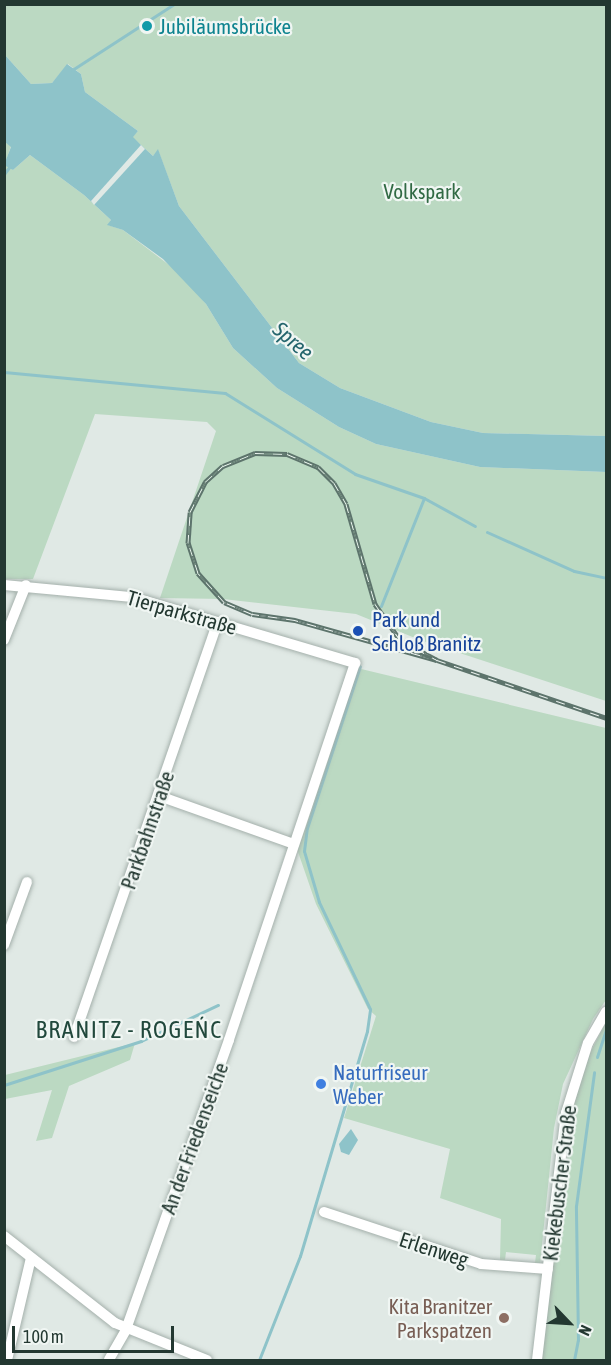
<!DOCTYPE html>
<meta charset="utf-8">
<style>
body{margin:0}
#map{position:relative;width:611px;height:1365px;overflow:hidden;background:#e0e9e5;font-family:"Asap Condensed",sans-serif}
div>[style]{position:absolute}
.green>*{inset:0;background:#bbd9c2}
.water>*{inset:0;background:#8ec3c9}
.pier>*{inset:0;background:#e0e9e5}
.stream>*{height:3px;margin:-1.5px;padding:0 1.5px;transform-origin:1.5px;border-radius:1.5px;background:#8ec3c9}
.roads{filter:drop-shadow(0 0 2px #a4b0ab) drop-shadow(0 0 2px #a4b0ab)}
.minor>*{height:10px;margin:-5px;padding:0 5px;transform-origin:5px;border-radius:5px;background:#fff}
.rail>*{height:5px;margin-top:-2.5px;transform-origin:0;background:repeating-linear-gradient(90deg,#f0f6f3 0 9px,#5d746c 0 18px);box-sizing:border-box;border-block:2px solid #5d746c}
.dots>*{width:16px;height:16px;translate:-50% -50%;box-sizing:border-box;border:3px solid #f0f6f3;border-radius:50%}
span{translate:-50% -50%;white-space:nowrap;text-align:center;line-height:1.15;-webkit-text-stroke:4.5px #f0f6f3;paint-order:stroke}
.culture-label{font-size:21px;color:#0d838f}
.left{translate:0 -50%;text-align:left}
.park-label{font-size:21px;color:#316a44}
.street-label{font-size:21px;color:#233831}
.transit-label{font-size:21px;color:#164399}
.shop-label{font-size:21px;color:#366cbe}
.education-label{font-size:21px;color:#785e54}
.right{translate:-100% -50%;text-align:right}
.water-label{font-size:22px;color:#24656d;font-style:italic}
.quarter-label{font-size:24px;color:#21483c;letter-spacing:1.5px}
.frame{position:absolute;inset:0;border:6px solid #233831;pointer-events:none}
.north{position:absolute;left:539px;top:1293px;width:60px;height:60px;-webkit-text-stroke:4px #f0f6f3;paint-order:stroke;rotate:115deg;font-size:16px;font-weight:700;line-height:24px;text-align:center;color:#233831}
.north::after{content:'';display:block;margin:auto;width:21px;height:27px;background:#233831;clip-path:polygon(50% 0,100% 100%,50% 72%,0 100%)}
.scale{position:absolute;left:12px;top:1326px;width:162px;height:27px;box-sizing:border-box;border:3px solid #233831;border-top:0;padding-left:8px;font-size:18px;line-height:21px;white-space:nowrap;color:#233831;-webkit-text-stroke:4px #f0f6f3;paint-order:stroke}
</style>
<div id="map">
<div class="green">
<div style="clip-path:polygon(5px 5px,606px 5px,606px 436px,483px 433px,431px 422px,340px 388px,299px 363px,179px 206px,158px 150px,153px 156px,141px 145px,132px 137px,138px 131px,85px 92px,81px 74px,68px 64px,52px 83px,31px 84px,5px 55px)"></div>
<div style="clip-path:polygon(5px 142px,11px 146px,5px 164px,13px 170px,30px 155px,84px 195px,111px 220px,108px 225px,123px 230px,181px 274px,206px 304px,233px 348px,277px 388px,339px 427px,376px 444px,480px 467px,606px 472px,606px 701px,420px 640px,356px 614px,223px 599px,160px 598px,216px 431px,207px 422px,95px 414px,33px 579px,5px 579px)"></div>
<div style="clip-path:polygon(357px 668px,606px 728px,606px 1000px,593px 1019px,563px 1084px,554px 1128px,540px 1264px,535px 1263px,536px 1255px,506px 1252px,505px 1260px,500px 1260px,501px 1219px,440px 1198px,450px 1149px,344px 1118px,376px 1016px,368px 1009px,316px 904px,297px 849px)"></div>
<div style="clip-path:polygon(606px 1022px,606px 1360px,541px 1360px,575px 1098px,586px 1061px)"></div>
<div style="clip-path:polygon(135px 1043px,130px 1060px,69px 1086px,52px 1138px,36px 1141px,52px 1090px,5px 1099px,5px 1075px)"></div>
</div>
<div class="water">
<div style="clip-path:polygon(5px 55px,31px 84px,52px 83px,67px 64px,81px 74px,85px 92px,138px 131px,133px 137px,141px 145px,153px 156px,158px 149px,179px 206px,299px 363px,340px 388px,431px 422px,483px 433px,606px 436px,606px 472px,480px 467px,376px 444px,339px 427px,277px 388px,233px 348px,206px 304px,163px 259px,123px 230px,107px 225px,111px 220px,84px 195px,30px 155px,13px 170px,4px 165px,11px 147px,5px 142px)"></div>
<div style="clip-path:polygon(351px 1129px,358px 1140px,349px 1155px,341px 1152px,339px 1144px)"></div>
</div>
<div class="pier">
<div style="clip-path:polygon(141px 145px,145px 149px,94px 205px,91px 201px)"></div>
</div>
<div class="stream">
<div style="left:72px;top:70px;width:121px;rotate:-32.9deg"></div>
<div style="left:4px;top:174px;width:10px;rotate:-53deg"></div>
<div style="left:4px;top:372px;width:222px;rotate:5.4deg"></div>
<div style="left:225px;top:393px;width:153px;rotate:31.9deg"></div>
<div style="left:355px;top:474px;width:73px;rotate:19.2deg"></div>
<div style="left:424px;top:498px;width:58px;rotate:28.8deg"></div>
<div style="left:487px;top:532px;width:95px;rotate:24.1deg"></div>
<div style="left:574px;top:571px;width:33px;rotate:12deg"></div>
<div style="left:381px;top:606px;width:116px;rotate:-68.3deg"></div>
<div style="left:597px;top:1057px;width:28px;rotate:-72deg"></div>
<div style="left:4px;top:1085px;width:144px;rotate:-17.8deg"></div>
<div style="left:141px;top:1041px;width:85px;rotate:-25.1deg"></div>
<div style="left:259px;top:1360px;width:112px;rotate:-68.5deg"></div>
<div style="left:300px;top:1256px;width:235px;rotate:-73.4deg"></div>
<div style="left:367px;top:1031px;width:22px;rotate:-82deg"></div>
<div style="left:370px;top:1009px;width:119px;rotate:-115.5deg"></div>
<div style="left:319px;top:902px;width:53px;rotate:-106.4deg"></div>
<div style="left:304px;top:851px;width:23px;rotate:-83deg"></div>
<div style="left:307px;top:828px;width:170px;rotate:-71.9deg"></div>
<div style="left:574px;top:1360px;width:20px;rotate:-79deg"></div>
<div style="left:578px;top:1340px;width:134px;rotate:-90.9deg"></div>
<div style="left:576px;top:1206px;width:135px;rotate:-82.3deg"></div>
</div>
<div class="roads">
<div class="minor">
<div style="left:4px;top:585px;width:129px;rotate:5.4deg"></div>
<div style="left:132px;top:597px;width:233px;rotate:16.5deg"></div>
<div style="left:355px;top:663px;width:397px;rotate:108.5deg"></div>
<div style="left:229px;top:1040px;width:308px;rotate:109.6deg"></div>
<div style="left:126px;top:1330px;width:34px;rotate:120deg"></div>
<div style="left:4px;top:640px;width:59px;rotate:-68.2deg"></div>
<div style="left:159px;top:796px;width:143px;rotate:19.6deg"></div>
<div style="left:4px;top:945px;width:67px;rotate:-69.9deg"></div>
<div style="left:74px;top:1037px;width:439px;rotate:-70.9deg"></div>
<div style="left:324px;top:1212px;width:165px;rotate:18.3deg"></div>
<div style="left:481px;top:1264px;width:67px;rotate:4.3deg"></div>
<div style="left:4px;top:1236px;width:141px;rotate:38.1deg"></div>
<div style="left:115px;top:1323px;width:99px;rotate:21.9deg"></div>
<div style="left:7px;top:1360px;width:105px;rotate:-76.8deg"></div>
<div style="left:537px;top:1360px;width:249px;rotate:-83.3deg"></div>
<div style="left:566px;top:1113px;width:73px;rotate:-72.6deg"></div>
<div style="left:588px;top:1043px;width:36px;rotate:-60deg"></div>
</div>
</div>
<div class="rail">
<div style="left:437px;top:660px;width:148px;rotate:-164.3deg"></div>
<div style="left:295px;top:620px;width:43px;rotate:-172.1deg"></div>
<div style="left:252px;top:614px;width:30px;rotate:-157deg"></div>
<div style="left:224px;top:602px;width:39px;rotate:-132deg"></div>
<div style="left:198px;top:573px;width:32px;rotate:-108deg"></div>
<div style="left:188px;top:543px;width:31px;rotate:-86deg"></div>
<div style="left:190px;top:512px;width:34px;rotate:-63deg"></div>
<div style="left:205px;top:482px;width:24px;rotate:-42deg"></div>
<div style="left:223px;top:466px;width:35px;rotate:-22deg"></div>
<div style="left:255px;top:453px;width:32px;rotate:2deg"></div>
<div style="left:287px;top:454px;width:34px;rotate:23deg"></div>
<div style="left:318px;top:467px;width:23px;rotate:45deg"></div>
<div style="left:334px;top:483px;width:24px;rotate:60deg"></div>
<div style="left:346px;top:504px;width:104px;rotate:73.8deg"></div>
<div style="left:375px;top:604px;width:44px;rotate:55.2deg"></div>
<div style="left:400px;top:640px;width:42px;rotate:28.4deg"></div>
<div style="left:437px;top:660px;width:179px;rotate:18.9deg"></div>
</div>
<div class="dots">
<div style="left:147px;top:26px;background:#0f9aa8"></div>
<div style="left:358px;top:631px;background:#1a4fb4"></div>
<div style="left:321px;top:1084px;background:#3f7fe0"></div>
<div style="left:504px;top:1318px;background:#8d6e63"></div>
</div>
<div class="culture-label">
<span class="left" style="left:159px;top:26px">Jubiläumsbrücke</span>
</div>
<div class="park-label">
<span style="left:422px;top:191px">Volkspark</span>
</div>
<div class="street-label">
<span style="left:182px;top:612px;rotate:16deg">Tierparkstraße</span>
<span style="left:147px;top:830px;rotate:-71deg">Parkbahnstraße</span>
<span style="left:194px;top:1138px;rotate:-70deg">An der Friedenseiche</span>
<span style="left:559px;top:1183px;rotate:-83deg">Kiekebuscher Straße</span>
<span style="left:434px;top:1249px;rotate:18deg">Erlenweg</span>
</div>
<div class="transit-label">
<span class="left" style="left:372px;top:631px">Park und<br>Schloß Branitz</span>
</div>
<div class="shop-label">
<span class="left" style="left:333px;top:1084px">Naturfriseur<br>Weber</span>
</div>
<div class="education-label">
<span class="right" style="left:492px;top:1318px">Kita Branitzer<br>Parkspatzen</span>
</div>
<div class="water-label">
<span style="left:293px;top:341px;rotate:41deg">Spree</span>
</div>
<div class="quarter-label">
<span style="left:129px;top:1030px">BRANITZ - ROGEŃC</span>
</div>
<div class="frame"></div>
<div class="north">N</div>
<div class="scale">100 m</div>
</div>
